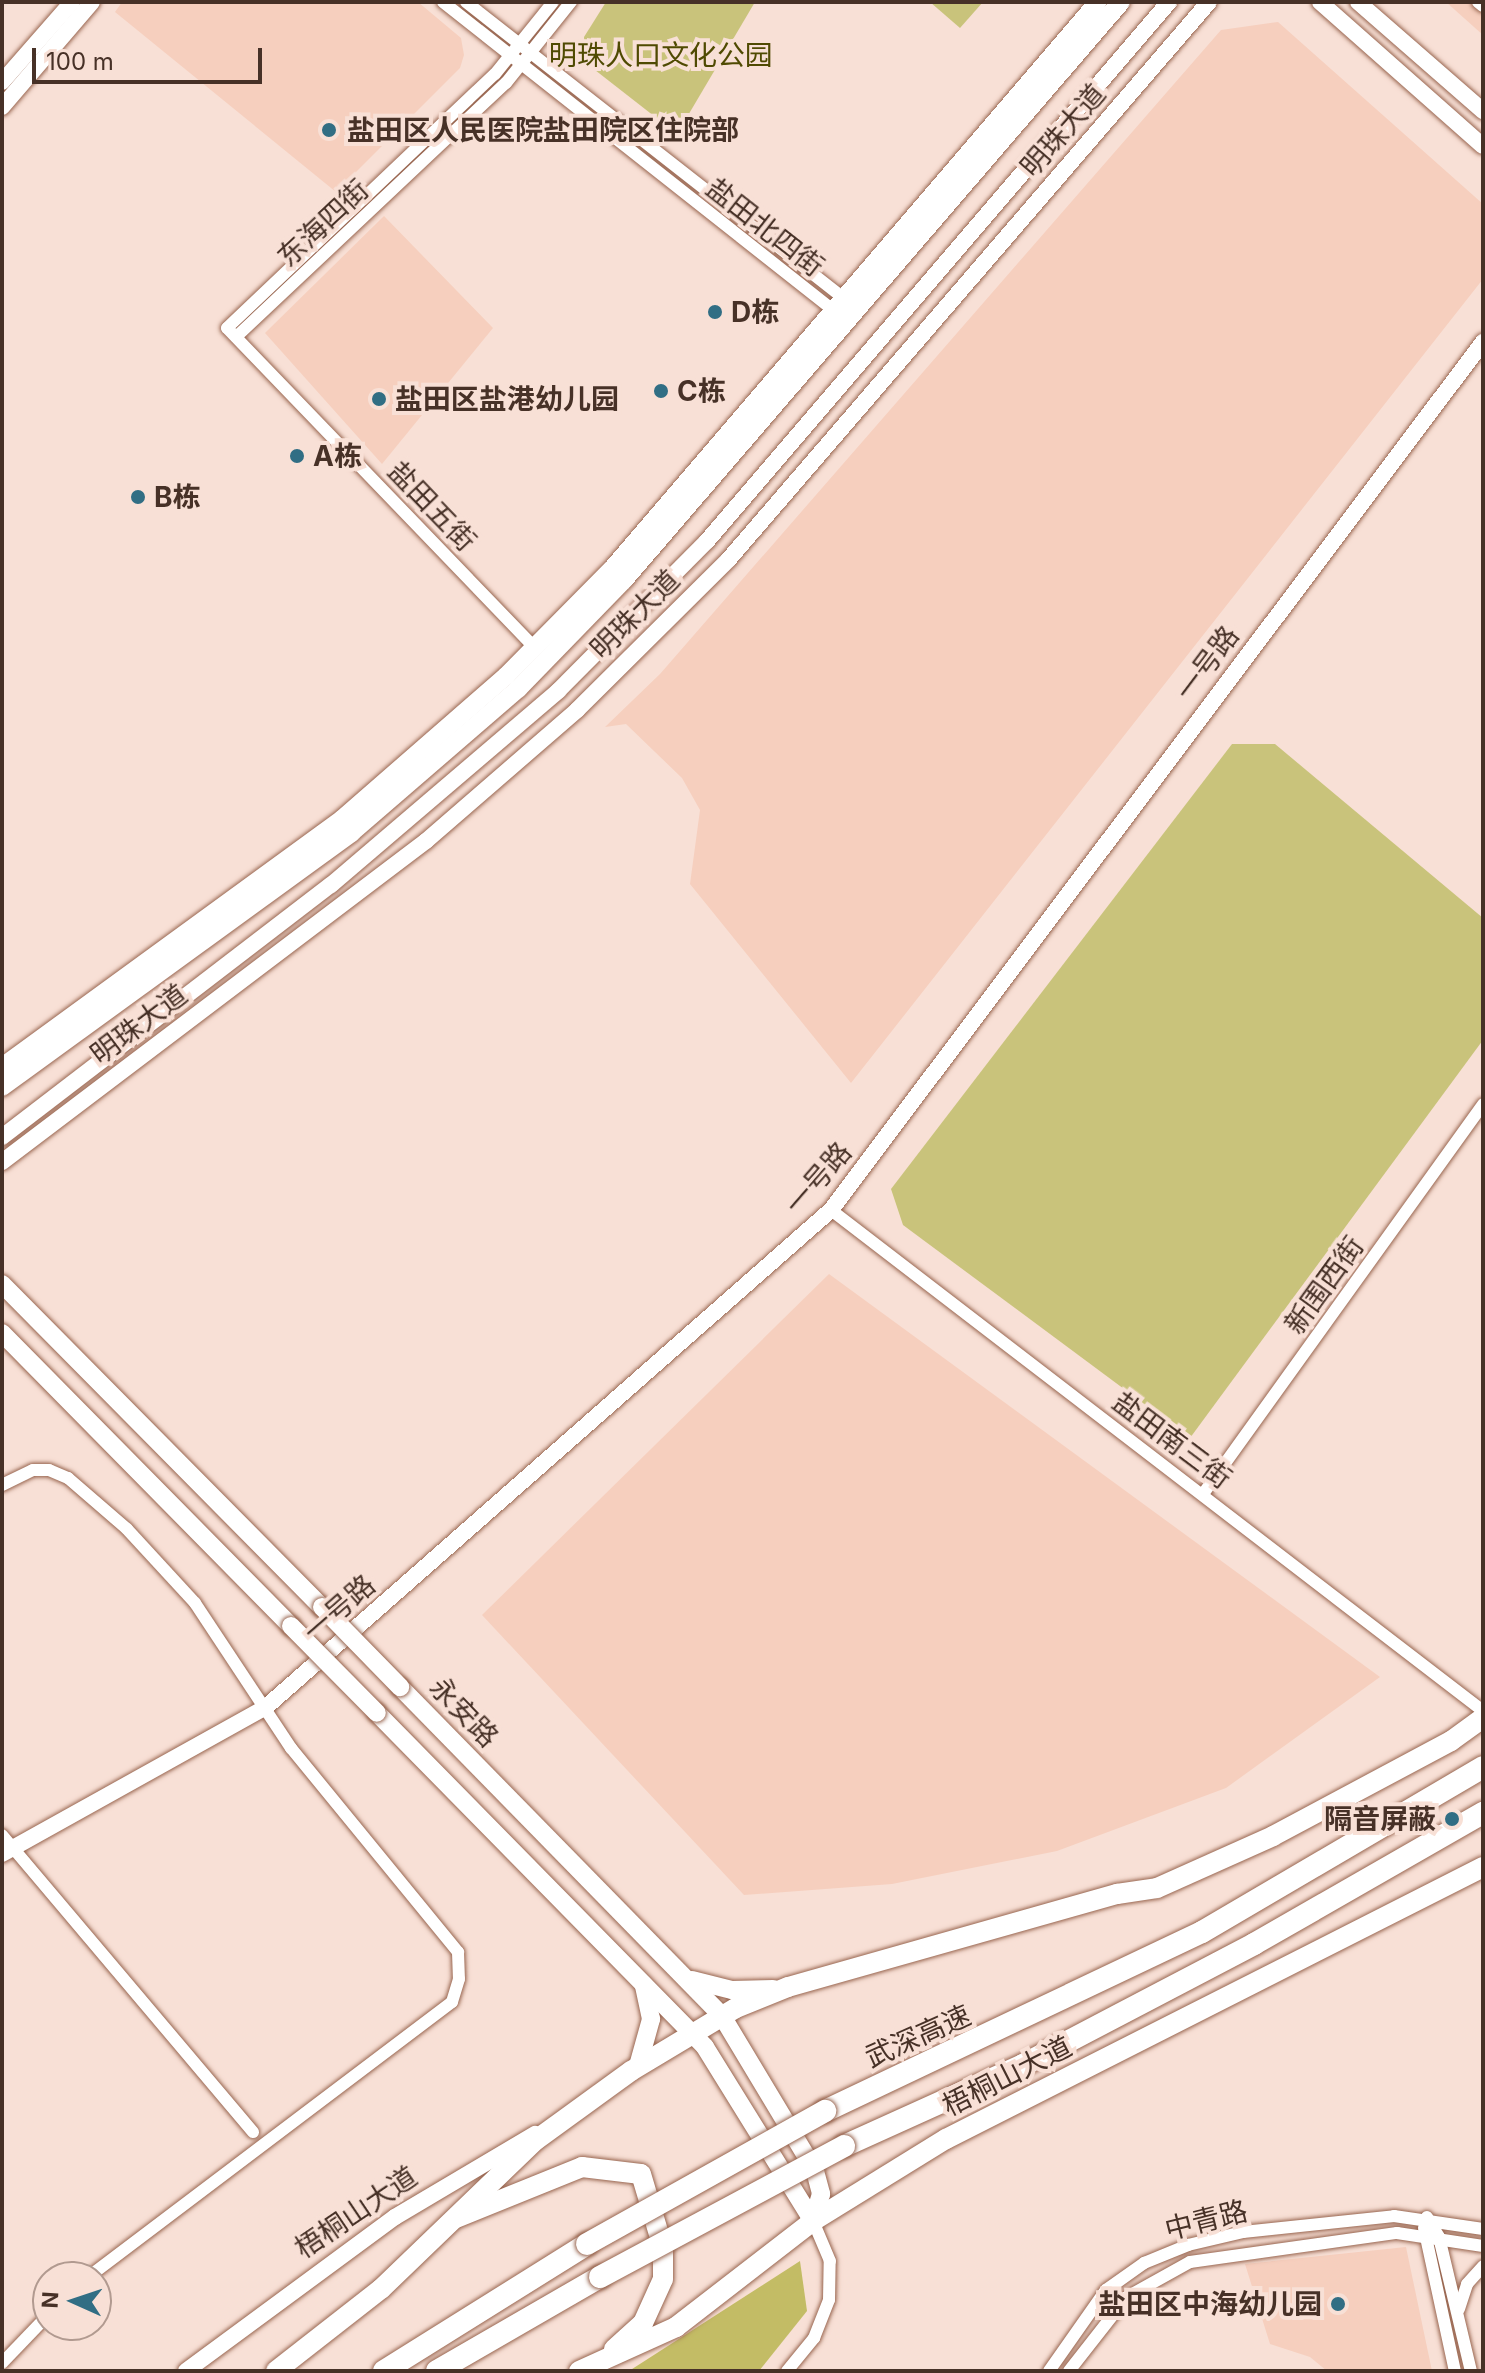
<!DOCTYPE html>
<meta charset="utf-8">
<style>
body{margin:0}
#map{position:relative;width:1485px;height:2373px;overflow:hidden;background:#f8e0d6;font-family:Inter,"Noto Sans SC",sans-serif}
div>[style]{position:absolute}
.built>*{inset:0;background:#f6cfbe}
.green>*{inset:0;background:#c9c37b}
.forest>*{inset:0;background:#c3bc65}
.roads{filter:drop-shadow(0 0 2px #98654f) drop-shadow(0 0 2px #98654f)}
.minor>*{height:12px;margin:-6px;padding:0 6px;transform-origin:6px;border-radius:6px;background:#fff}
.tertiary>*{height:16px;margin:-8px;padding:0 8px;transform-origin:8px;border-radius:8px;background:#fff}
.secondary>*{height:18px;margin:-9px;padding:0 9px;transform-origin:9px;border-radius:9px;background:#fff}
.primary>*{height:20px;margin:-10px;padding:0 10px;transform-origin:10px;border-radius:10px;background:#fff}
.motorway>*{height:22px;margin:-11px;padding:0 11px;transform-origin:11px;border-radius:11px;background:#fff}
.bridges{filter:drop-shadow(0 0 2px #98654f) drop-shadow(0 0 2px #98654f)}
.secondary-bridge>*{height:18px;margin:-9px;padding:0 9px;transform-origin:9px;border-radius:9px;background:#fff}
.motorway-bridge>*{height:22px;margin:-11px;padding:0 11px;transform-origin:11px;border-radius:11px;background:#fff}
.dots>*{width:22px;height:22px;translate:-50% -50%;box-sizing:border-box;border:4px solid #f8e0d6;border-radius:50%}
span{translate:-50% -50%;white-space:nowrap;text-align:center;line-height:1.15;-webkit-text-stroke:8px #f8e0d6;paint-order:stroke}
.park-label{font-size:28px;color:#4f4a02}
.poi-label{font-size:28px;color:#473127;font-weight:700}
.left{translate:0 -50%;text-align:left}
.right{translate:-100% -50%;text-align:right}
.street-label{font-size:28px;color:#473127}
.frame{position:absolute;inset:0;border:4px solid #473127;pointer-events:none}
.north{position:absolute;left:32px;top:2261px;width:80px;height:80px;box-sizing:border-box;background:#f8e0d6;border:2px solid #b19a90;border-radius:50%;rotate:273deg;font-size:22px;font-weight:700;line-height:32px;text-align:center;color:#473127}
.north::after{content:'';display:block;margin:auto;width:28px;height:36px;background:#316e84;clip-path:polygon(50% 0,100% 100%,50% 72%,0 100%)}
.scale{position:absolute;left:32px;top:48px;width:230px;height:36px;box-sizing:border-box;border:4px solid #473127;border-top:0;padding-left:10px;font-size:24px;line-height:28px;white-space:nowrap;color:#473127;-webkit-text-stroke:6px #f8e0d6;paint-order:stroke}
</style>
<div id="map">
<div class="built">
<div style="clip-path:polygon(122px 2px,418px 2px,461px 38px,464px 55px,460px 68px,336px 192px,115px 12px)"></div>
<div style="clip-path:polygon(1446px 2px,1483px 2px,1483px 35px)"></div>
<div style="clip-path:polygon(1278px 22px,1483px 204px,1483px 279px,851px 1083px,690px 884px,700px 810px,682px 778px,626px 724px,605px 727px,660px 674px,1221px 30px)"></div>
<div style="clip-path:polygon(384px 216px,493px 328px,382px 464px,265px 333px)"></div>
<div style="clip-path:polygon(829px 1274px,1380px 1677px,1226px 1788px,1057px 1851px,892px 1884px,744px 1895px,482px 1615px)"></div>
<div style="clip-path:polygon(1406px 2247px,1432px 2371px,1327px 2371px,1310px 2357px,1270px 2344px,1245px 2264px)"></div>
</div>
<div class="green">
<div style="clip-path:polygon(606px 2px,755px 2px,677px 134px,586px 63px,584px 37px)"></div>
<div style="clip-path:polygon(930px 2px,983px 2px,960px 28px)"></div>
<div style="clip-path:polygon(1232px 744px,1275px 744px,1483px 918px,1483px 1040px,1190px 1438px,903px 1225px,891px 1189px)"></div>
</div>
<div class="forest">
<div style="clip-path:polygon(800px 2261px,807px 2311px,759px 2371px,629px 2371px)"></div>
</div>
<div class="roads">
<div class="minor">
<div style="left:443px;top:2px;width:498px;rotate:38.3deg"></div>
<div style="left:466px;top:2px;width:480px;rotate:38.1deg"></div>
<div style="left:1478px;top:2px;width:6px;rotate:39deg"></div>
<div style="left:236px;top:337px;width:371px;rotate:-43.3deg"></div>
<div style="left:506px;top:83px;width:104px;rotate:-51.3deg"></div>
<div style="left:535px;top:648px;width:444px;rotate:-133.9deg"></div>
<div style="left:227px;top:328px;width:369px;rotate:-43.5deg"></div>
<div style="left:495px;top:74px;width:92px;rotate:-51.1deg"></div>
<div style="left:831px;top:1210px;width:822px;rotate:37.54deg"></div>
<div style="left:2px;top:1485px;width:34px;rotate:-26deg"></div>
<div style="left:33px;top:1470px;width:16px"></div>
<div style="left:49px;top:1470px;width:21px;rotate:23deg"></div>
<div style="left:68px;top:1478px;width:78px;rotate:40.8deg"></div>
<div style="left:127px;top:1529px;width:100px;rotate:47.4deg"></div>
<div style="left:195px;top:1603px;width:174px;rotate:56.5deg"></div>
<div style="left:291px;top:1748px;width:264px;rotate:50.7deg"></div>
<div style="left:458px;top:1952px;width:27px;rotate:88deg"></div>
<div style="left:459px;top:1979px;width:24px;rotate:107deg"></div>
<div style="left:452px;top:2002px;width:456px;rotate:142.9deg"></div>
<div style="left:1203px;top:1494px;width:480px;rotate:-54.3deg"></div>
<div style="left:2px;top:1835px;width:389px;rotate:49.8deg"></div>
<div style="left:1427px;top:2217px;width:23px;rotate:59deg"></div>
<div style="left:1439px;top:2237px;width:138px;rotate:76.6deg"></div>
<div style="left:1424px;top:2228px;width:146px;rotate:77.8deg"></div>
<div style="left:1459px;top:2309px;width:26px;rotate:-72deg"></div>
<div style="left:1467px;top:2284px;width:24px;rotate:-48deg"></div>
<div style="left:2px;top:2363px;width:66px;rotate:-46.2deg"></div>
<div style="left:787px;top:2371px;width:43px;rotate:-50.7deg"></div>
<div style="left:814px;top:2338px;width:41px;rotate:-68.5deg"></div>
<div style="left:829px;top:2300px;width:39px;rotate:-89deg"></div>
<div style="left:830px;top:2261px;width:43px;rotate:-113deg"></div>
<div style="left:1049px;top:2371px;width:99px;rotate:-54.9deg"></div>
<div style="left:1106px;top:2290px;width:47px;rotate:-35.4deg"></div>
<div style="left:1144px;top:2263px;width:48px;rotate:-22.2deg"></div>
<div style="left:1188px;top:2245px;width:57px;rotate:-13.3deg"></div>
<div style="left:1243px;top:2232px;width:152px;rotate:-6deg"></div>
<div style="left:1394px;top:2216px;width:90px;rotate:8.3deg"></div>
<div style="left:1069px;top:2371px;width:94px;rotate:-51.9deg"></div>
<div style="left:1127px;top:2297px;width:72px;rotate:-29.1deg"></div>
<div style="left:1190px;top:2262px;width:209px;rotate:-8deg"></div>
<div style="left:1397px;top:2233px;width:87px;rotate:8.6deg"></div>
</div>
<div class="tertiary">
<div style="left:1320px;top:2px;width:217px;rotate:41.5deg"></div>
<div style="left:1358px;top:2px;width:166px;rotate:41.1deg"></div>
<div style="left:2px;top:82px;width:106px;rotate:-48.8deg"></div>
<div style="left:2px;top:107px;width:138px;rotate:-49.4deg"></div>
<div style="left:2px;top:1137px;width:414px;rotate:-37.5deg"></div>
<div style="left:331px;top:885px;width:299px;rotate:-40.5deg"></div>
<div style="left:558px;top:691px;width:211px;rotate:-45.2deg"></div>
<div style="left:707px;top:541px;width:710px;rotate:-49.4deg"></div>
<div style="left:2px;top:1162px;width:532px;rotate:-37.13deg"></div>
<div style="left:426px;top:841px;width:200px;rotate:-40.9deg"></div>
<div style="left:577px;top:710px;width:214px;rotate:-44.8deg"></div>
<div style="left:729px;top:559px;width:735px;rotate:-49.25deg"></div>
<div style="left:2px;top:1854px;width:302px;rotate:-29.1deg"></div>
<div style="left:266px;top:1707px;width:752px;rotate:-41.34deg"></div>
<div style="left:831px;top:1210px;width:1086px;rotate:-53.09deg"></div>
<div style="left:186px;top:2371px;width:260px;rotate:-36.4deg"></div>
<div style="left:395px;top:2217px;width:163px;rotate:-30.7deg"></div>
</div>
<div class="secondary">
<div style="left:2px;top:1067px;width:421px;rotate:-36.1deg"></div>
<div style="left:342px;top:819px;width:218px;rotate:-41.1deg"></div>
<div style="left:506px;top:676px;width:151px;rotate:-45.3deg"></div>
<div style="left:612px;top:569px;width:747px;rotate:-49.4deg"></div>
<div style="left:2px;top:1087px;width:432px;rotate:-36deg"></div>
<div style="left:351px;top:833px;width:221px;rotate:-40.8deg"></div>
<div style="left:518px;top:689px;width:152px;rotate:-45.8deg"></div>
<div style="left:624px;top:580px;width:762px;rotate:-49.31deg"></div>
<div style="left:2px;top:1284px;width:455px;rotate:45.3deg"></div>
<div style="left:2px;top:1333px;width:412px;rotate:45.4deg"></div>
<div style="left:400px;top:1687px;width:460px;rotate:45.6deg"></div>
<div style="left:722px;top:2016px;width:181px;rotate:59deg"></div>
<div style="left:815px;top:2171px;width:24px;rotate:75deg"></div>
<div style="left:821px;top:2194px;width:28px;rotate:107deg"></div>
<div style="left:377px;top:1713px;width:468px;rotate:45.5deg"></div>
<div style="left:705px;top:2047px;width:205px;rotate:58.2deg"></div>
<div style="left:692px;top:1980px;width:41px;rotate:14deg"></div>
<div style="left:732px;top:1990px;width:41px;rotate:-1.4deg"></div>
<div style="left:638px;top:2066px;width:49px;rotate:-74.5deg"></div>
<div style="left:651px;top:2019px;width:35px;rotate:-102deg"></div>
</div>
<div class="primary">
<div style="left:456px;top:2218px;width:136px;rotate:-22deg"></div>
<div style="left:582px;top:2167px;width:59px;rotate:6.8deg"></div>
<div style="left:641px;top:2174px;width:77px;rotate:73.4deg"></div>
<div style="left:663px;top:2248px;width:31px;rotate:90deg"></div>
<div style="left:663px;top:2279px;width:48px;rotate:114.4deg"></div>
<div style="left:643px;top:2323px;width:39px;rotate:138deg"></div>
<div style="left:276px;top:2371px;width:133px;rotate:-38deg"></div>
<div style="left:381px;top:2289px;width:215px;rotate:-43.9deg"></div>
<div style="left:536px;top:2140px;width:117px;rotate:-36deg"></div>
<div style="left:631px;top:2071px;width:122px;rotate:-31deg"></div>
<div style="left:736px;top:2008px;width:56px;rotate:-22deg"></div>
<div style="left:788px;top:1987px;width:342px;rotate:-15.8deg"></div>
<div style="left:1117px;top:1894px;width:40px;rotate:-8.5deg"></div>
<div style="left:1157px;top:1888px;width:127px;rotate:-24.1deg"></div>
<div style="left:1273px;top:1836px;width:202px;rotate:-28.1deg"></div>
<div style="left:1451px;top:1741px;width:39px;rotate:-36deg"></div>
<div style="left:579px;top:2371px;width:107px;rotate:-24.4deg"></div>
<div style="left:676px;top:2327px;width:173px;rotate:-37.7deg"></div>
<div style="left:813px;top:2221px;width:156px;rotate:-31.7deg"></div>
<div style="left:946px;top:2139px;width:602px;rotate:-26.86deg"></div>
</div>
<div class="motorway">
<div style="left:825px;top:2111px;width:417px;rotate:-25.4deg"></div>
<div style="left:1202px;top:1932px;width:326px;rotate:-30.4deg"></div>
<div style="left:844px;top:2146px;width:196px;rotate:-24.3deg"></div>
<div style="left:1023px;top:2065px;width:261px;rotate:-27.6deg"></div>
<div style="left:1254px;top:1944px;width:264px;rotate:-29.8deg"></div>
<div style="left:384px;top:2371px;width:239px;rotate:-32deg"></div>
<div style="left:437px;top:2371px;width:188px;rotate:-30deg"></div>
</div>
</div>
<div class="bridges">
<div class="secondary-bridge">
<div style="left:322px;top:1607px;width:112px;rotate:45.7deg"></div>
<div style="left:291px;top:1626px;width:122px;rotate:45.3deg"></div>
</div>
<div class="motorway-bridge">
<div style="left:587px;top:2244px;width:273px;rotate:-29.2deg"></div>
<div style="left:600px;top:2277px;width:277px;rotate:-28.2deg"></div>
</div>
</div>
<div class="dots">
<div style="left:329px;top:130px;background:#316e84"></div>
<div style="left:715px;top:312px;background:#316e84"></div>
<div style="left:661px;top:391px;background:#316e84"></div>
<div style="left:379px;top:399px;background:#316e84"></div>
<div style="left:297px;top:456px;background:#316e84"></div>
<div style="left:138px;top:497px;background:#316e84"></div>
<div style="left:1452px;top:1819px;background:#316e84"></div>
<div style="left:1338px;top:2304px;background:#316e84"></div>
</div>
<div class="park-label">
<span style="left:661px;top:55px">明珠人口文化公园</span>
</div>
<div class="poi-label">
<span class="left" style="left:347px;top:130px">盐田区人民医院盐田院区住院部</span>
<span class="left" style="left:731px;top:312px">D栋</span>
<span class="left" style="left:677px;top:391px">C栋</span>
<span class="left" style="left:395px;top:399px">盐田区盐港幼儿园</span>
<span class="left" style="left:313px;top:456px">A栋</span>
<span class="left" style="left:154px;top:497px">B栋</span>
<span class="right" style="left:1436px;top:1819px">隔音屏蔽</span>
<span class="right" style="left:1322px;top:2304px">盐田区中海幼儿园</span>
</div>
<div class="street-label">
<span style="left:1063px;top:130px;rotate:-49deg">明珠大道</span>
<span style="left:323px;top:223px;rotate:-43deg">东海四街</span>
<span style="left:765px;top:227px;rotate:38deg">盐田北四街</span>
<span style="left:432px;top:506px;rotate:46deg">盐田五街</span>
<span style="left:635px;top:614px;rotate:-45deg">明珠大道</span>
<span style="left:1207px;top:663px;rotate:-53deg">一号路</span>
<span style="left:139px;top:1024px;rotate:-37deg">明珠大道</span>
<span style="left:818px;top:1178px;rotate:-49deg">一号路</span>
<span style="left:1324px;top:1285px;rotate:-54deg">新围西街</span>
<span style="left:1172px;top:1440px;rotate:37deg">盐田南三街</span>
<span style="left:339px;top:1608px;rotate:-41deg">一号路</span>
<span style="left:464px;top:1712px;rotate:46deg">永安路</span>
<span style="left:918px;top:2036px;rotate:-24deg">武深高速</span>
<span style="left:1007px;top:2076px;rotate:-27deg">梧桐山大道</span>
<span style="left:356px;top:2212px;rotate:-34deg">梧桐山大道</span>
<span style="left:1206px;top:2220px;rotate:-14deg">中青路</span>
</div>
<div class="frame"></div>
<div class="north">N</div>
<div class="scale">100 m</div>
</div>
